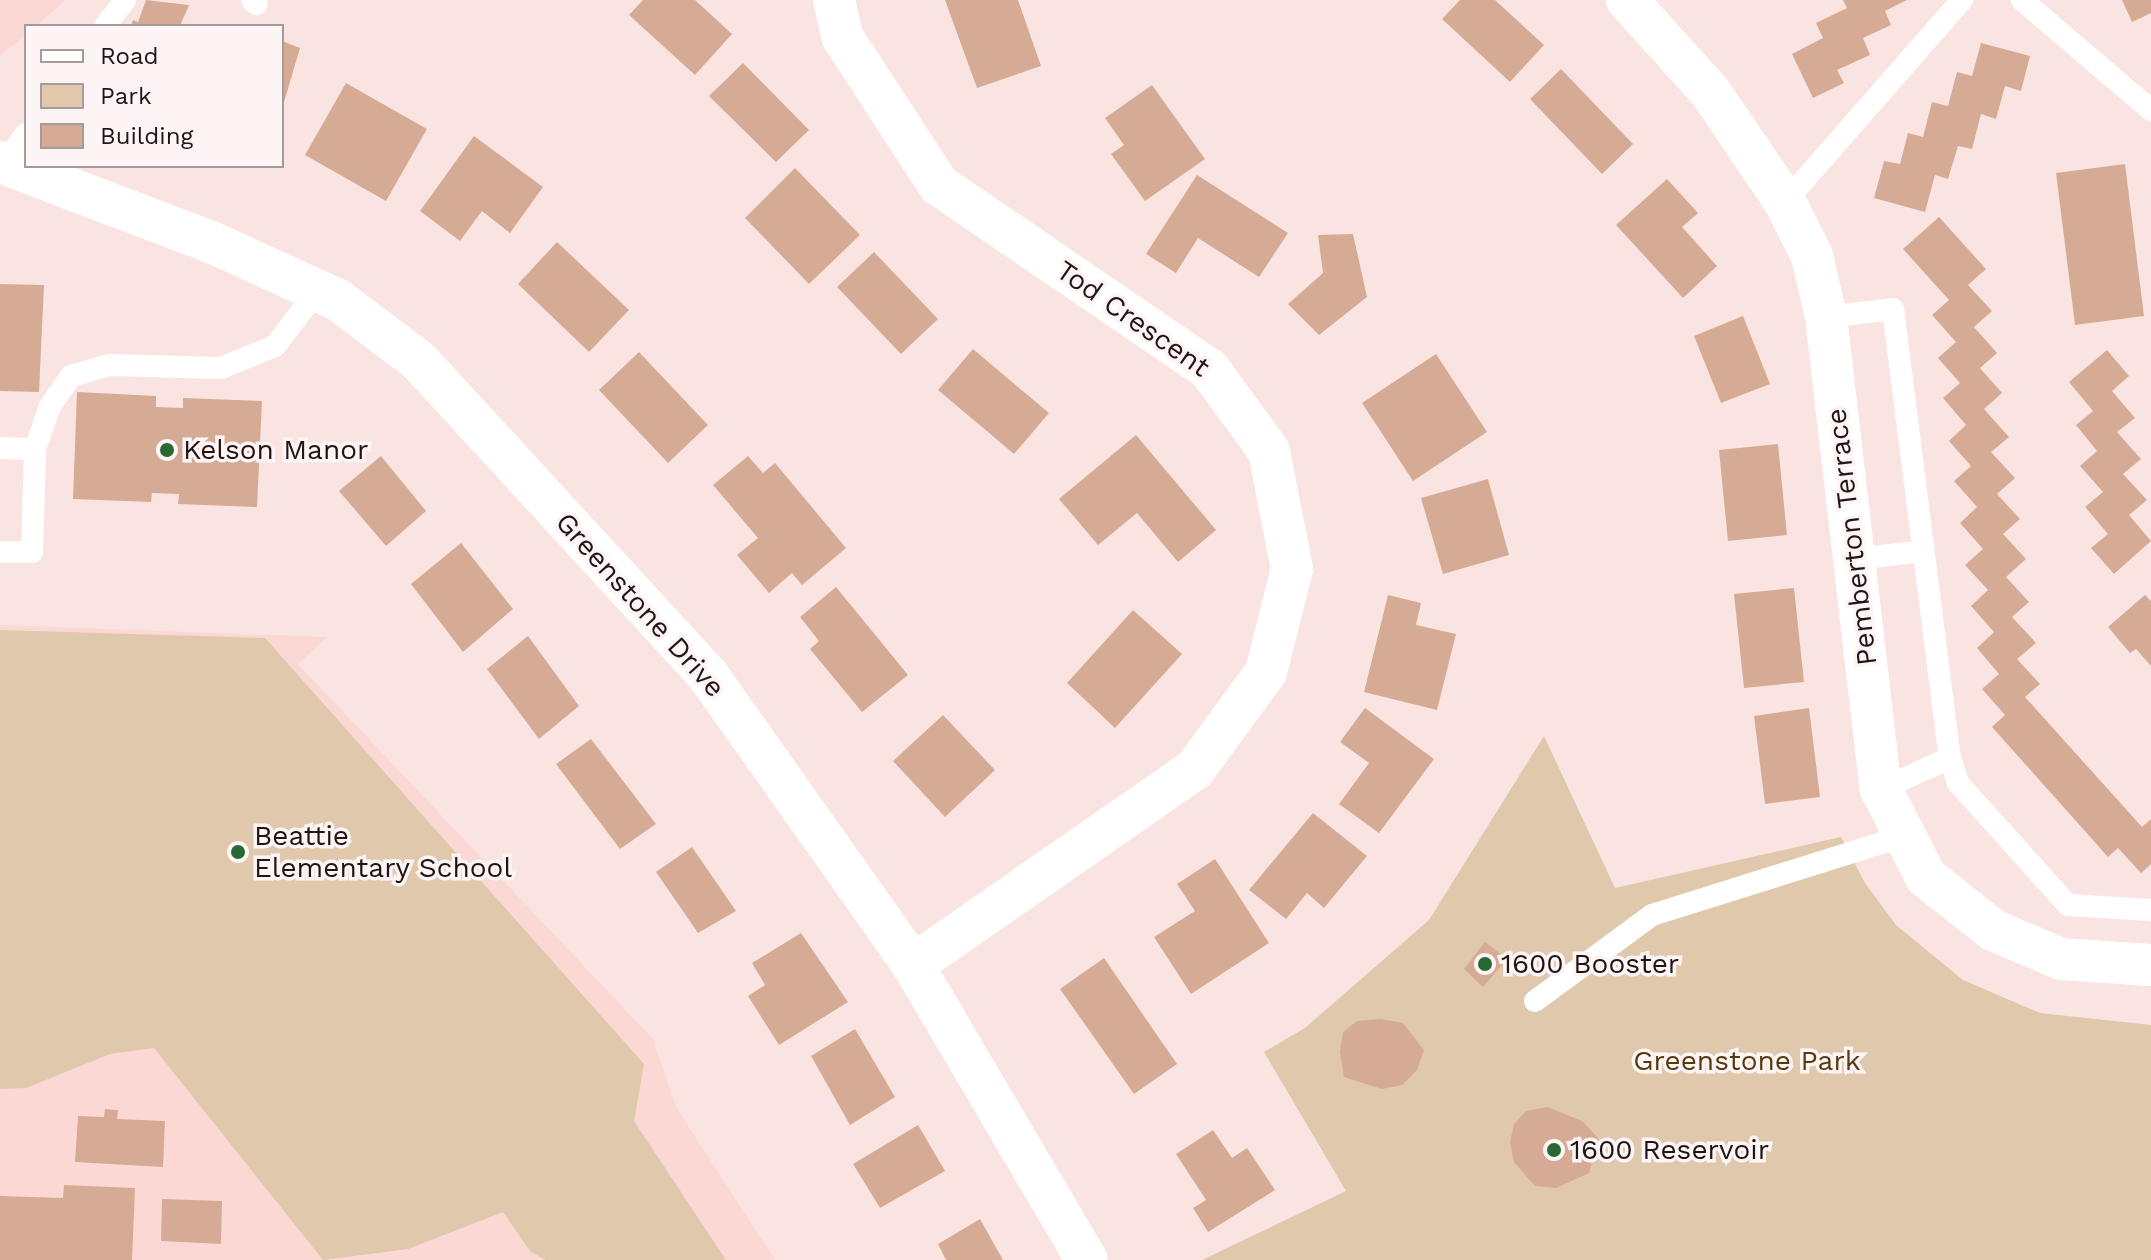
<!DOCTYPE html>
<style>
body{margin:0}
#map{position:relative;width:2151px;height:1260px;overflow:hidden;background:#fae4e2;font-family:"Work Sans",sans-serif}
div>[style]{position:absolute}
.built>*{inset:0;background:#fcd8d5}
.green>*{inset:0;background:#dfc8ab}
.building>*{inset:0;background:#d5ab95}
.lane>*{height:22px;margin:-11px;padding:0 11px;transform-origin:11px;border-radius:11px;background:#fff}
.street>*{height:42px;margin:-21px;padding:0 21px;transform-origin:21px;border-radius:21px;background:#fff}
.dots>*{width:22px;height:22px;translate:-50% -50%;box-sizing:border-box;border:4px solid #fdf5f5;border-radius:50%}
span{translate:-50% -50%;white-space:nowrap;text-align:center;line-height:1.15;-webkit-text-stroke:7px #fdf5f5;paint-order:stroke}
.street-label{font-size:28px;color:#211514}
.poi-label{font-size:28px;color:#211514}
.left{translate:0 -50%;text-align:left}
.park-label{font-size:28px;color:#573a0e}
.legend{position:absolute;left:24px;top:24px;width:260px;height:144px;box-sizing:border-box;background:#fdf5f5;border:2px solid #a59b9b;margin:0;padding:10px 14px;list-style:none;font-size:24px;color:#211514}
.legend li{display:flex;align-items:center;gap:16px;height:40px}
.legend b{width:40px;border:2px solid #a59b9b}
</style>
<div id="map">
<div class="built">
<div style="clip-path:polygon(0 0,66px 0,36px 26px,26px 26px,26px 34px,0 56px)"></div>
<div style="clip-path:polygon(0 625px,327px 637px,298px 664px,653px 1039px,676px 1107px,775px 1260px,0 1260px)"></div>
</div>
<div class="green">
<div style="clip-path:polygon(0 630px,265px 638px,644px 1064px,634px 1121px,726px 1260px,545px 1260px,530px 1251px,503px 1212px,408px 1249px,323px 1260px,154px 1048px,110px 1054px,26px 1088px,0 1089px)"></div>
<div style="clip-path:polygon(1544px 736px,1615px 888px,1841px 837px,1865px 883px,1896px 925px,1963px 980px,2040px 1013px,2151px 1025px,2151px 1260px,1202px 1260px,1346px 1191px,1264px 1052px,1305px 1028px,1429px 920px)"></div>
</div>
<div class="building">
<div style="clip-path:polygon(146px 0,189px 5px,180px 26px,131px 26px,133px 20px,138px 22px)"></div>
<div style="clip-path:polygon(643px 0,695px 0,732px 34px,695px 75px,629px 15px)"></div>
<div style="clip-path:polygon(945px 0,1018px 0,1041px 66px,977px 88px)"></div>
<div style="clip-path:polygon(1460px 0,1495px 0,1544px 45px,1510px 82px,1442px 19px)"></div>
<div style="clip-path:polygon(1843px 0,1907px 0,1885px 11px,1891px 25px,1863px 38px,1870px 55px,1837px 70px,1844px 83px,1813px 98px,1792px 54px,1823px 38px,1816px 23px,1847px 8px)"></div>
<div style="clip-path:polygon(2122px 0,2151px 0,2151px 13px,2132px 22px)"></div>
<div style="clip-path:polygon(282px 41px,300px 48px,282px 109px)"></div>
<div style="clip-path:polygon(1981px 43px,2030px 56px,2021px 91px,2005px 86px,1996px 119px,1981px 114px,1972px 149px,1958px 146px,1948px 179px,1935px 175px,1925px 212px,1874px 198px,1884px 161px,1900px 164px,1908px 133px,1923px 137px,1932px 102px,1948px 106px,1957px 72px,1972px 76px)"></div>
<div style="clip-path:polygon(743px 63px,809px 130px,776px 162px,709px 96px)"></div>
<div style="clip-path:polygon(1561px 69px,1633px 144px,1602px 174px,1530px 99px)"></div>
<div style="clip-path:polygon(346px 83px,427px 129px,386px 201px,305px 155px)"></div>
<div style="clip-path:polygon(1152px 85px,1205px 159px,1145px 201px,1111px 154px,1124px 145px,1105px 118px)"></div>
<div style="clip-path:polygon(474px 136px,543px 187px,510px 233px,482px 211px,460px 241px,420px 211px)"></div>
<div style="clip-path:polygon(2125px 164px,2144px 316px,2075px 325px,2056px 173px)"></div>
<div style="clip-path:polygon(795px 168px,860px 235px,809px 284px,745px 218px)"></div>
<div style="clip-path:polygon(1197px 175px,1288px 233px,1259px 277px,1198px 238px,1176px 273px,1146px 254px)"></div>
<div style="clip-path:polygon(1667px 179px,1698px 213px,1682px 227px,1717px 266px,1683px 298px,1616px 225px)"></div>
<div style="clip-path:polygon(1939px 217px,1986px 269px,1968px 285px,1992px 311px,1974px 327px,1997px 353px,1980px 368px,2002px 393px,1984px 409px,2009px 437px,1991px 452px,2015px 478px,1997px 494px,2020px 519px,2003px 534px,2026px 559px,2006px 577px,2029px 602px,2012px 617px,2036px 643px,2017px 659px,2040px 684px,2025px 697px,2142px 827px,2151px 819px,2151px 864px,2141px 873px,2118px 848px,2108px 857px,1992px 727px,2005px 715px,1982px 689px,1999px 674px,1977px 648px,1994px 632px,1971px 606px,1988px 590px,1965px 565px,1983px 549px,1960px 523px,1977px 507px,1954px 481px,1971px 466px,1949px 441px,1966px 425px,1943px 398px,1960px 383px,1938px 358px,1956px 342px,1932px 315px,1949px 300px,1903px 249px)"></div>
<div style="clip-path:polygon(1353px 234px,1367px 297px,1319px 335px,1288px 304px,1323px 273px,1318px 235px)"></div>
<div style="clip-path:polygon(557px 242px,629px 310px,589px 352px,518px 284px)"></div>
<div style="clip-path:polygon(874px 252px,938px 319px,901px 354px,837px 287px)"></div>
<div style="clip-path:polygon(0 284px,44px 285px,39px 392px,0 391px)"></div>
<div style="clip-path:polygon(1743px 316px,1770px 384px,1721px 403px,1694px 336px)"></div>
<div style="clip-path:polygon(973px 349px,1049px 413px,1014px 454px,938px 390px)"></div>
<div style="clip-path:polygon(2107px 350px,2129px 376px,2112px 391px,2135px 418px,2117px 432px,2141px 459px,2123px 474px,2147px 500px,2129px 515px,2151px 541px,2114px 574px,2091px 548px,2108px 534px,2085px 507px,2103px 492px,2080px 466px,2097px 451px,2076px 425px,2093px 411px,2069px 382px)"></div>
<div style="clip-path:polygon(639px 352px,708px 425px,668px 463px,599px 390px)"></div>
<div style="clip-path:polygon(1436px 354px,1487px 432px,1413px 481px,1362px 403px)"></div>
<div style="clip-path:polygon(77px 392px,156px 396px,156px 407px,183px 408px,183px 398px,262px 401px,257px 507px,178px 504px,179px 494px,152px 493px,151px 502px,73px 499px)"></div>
<div style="clip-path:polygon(1136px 435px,1216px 530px,1178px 562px,1137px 513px,1098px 545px,1059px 499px)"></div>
<div style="clip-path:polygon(1778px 444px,1787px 535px,1728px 541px,1719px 450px)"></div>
<div style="clip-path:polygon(381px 456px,426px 511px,386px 546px,339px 491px)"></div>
<div style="clip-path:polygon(748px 456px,763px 473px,775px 463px,846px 548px,802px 585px,792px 573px,769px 593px,737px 555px,758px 538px,713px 485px)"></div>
<div style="clip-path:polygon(1488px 479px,1509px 555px,1443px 574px,1421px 498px)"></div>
<div style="clip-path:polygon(461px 543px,513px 609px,463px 652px,411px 584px)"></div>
<div style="clip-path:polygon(836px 587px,908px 675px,862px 712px,810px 649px,819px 641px,800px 617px)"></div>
<div style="clip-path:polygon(1794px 588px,1804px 682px,1744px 688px,1734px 594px)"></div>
<div style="clip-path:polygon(1388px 595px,1421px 603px,1416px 625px,1456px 634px,1437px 710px,1364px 692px)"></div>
<div style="clip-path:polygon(2145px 595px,2151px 601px,2151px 666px,2136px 649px,2130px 653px,2108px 627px)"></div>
<div style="clip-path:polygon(1133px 610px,1182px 654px,1115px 728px,1067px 683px)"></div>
<div style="clip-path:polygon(528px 636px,579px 706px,539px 739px,487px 669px)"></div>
<div style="clip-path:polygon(1365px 708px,1434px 759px,1379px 833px,1339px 804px,1369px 763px,1340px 742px)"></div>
<div style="clip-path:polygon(1809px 708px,1820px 797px,1765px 804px,1754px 716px)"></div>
<div style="clip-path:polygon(943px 715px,995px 770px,945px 817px,893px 761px)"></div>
<div style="clip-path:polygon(591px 739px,656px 824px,620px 849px,556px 764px)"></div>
<div style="clip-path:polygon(1313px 813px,1367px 856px,1324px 908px,1307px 893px,1286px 919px,1249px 890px)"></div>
<div style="clip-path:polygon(692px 847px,736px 911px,698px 933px,656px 872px)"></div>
<div style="clip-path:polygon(1215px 859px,1269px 943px,1191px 994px,1154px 937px,1195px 911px,1177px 884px)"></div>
<div style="clip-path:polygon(801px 933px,848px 1002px,779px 1045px,748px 996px,765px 985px,752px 963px)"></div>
<div style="clip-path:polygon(1485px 942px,1507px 959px,1483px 987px,1464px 969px)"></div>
<div style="clip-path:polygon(1104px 958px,1177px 1064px,1134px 1094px,1060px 989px)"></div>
<div style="clip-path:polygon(1381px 1019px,1403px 1023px,1424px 1050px,1417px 1070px,1402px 1085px,1382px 1089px,1344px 1077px,1340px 1052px,1343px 1032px,1357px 1021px)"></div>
<div style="clip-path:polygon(855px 1029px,895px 1097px,850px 1125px,811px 1056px)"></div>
<div style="clip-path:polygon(1547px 1107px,1582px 1121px,1598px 1138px,1589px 1173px,1556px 1188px,1535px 1186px,1514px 1162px,1510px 1142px,1514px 1124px,1526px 1111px)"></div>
<div style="clip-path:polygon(105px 1109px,118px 1110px,117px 1119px,165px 1121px,163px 1167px,75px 1162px,78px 1116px,104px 1117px)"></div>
<div style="clip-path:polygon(918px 1125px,945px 1171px,880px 1208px,853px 1164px)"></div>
<div style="clip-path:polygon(1213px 1130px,1232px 1158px,1247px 1148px,1275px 1190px,1208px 1232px,1193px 1208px,1206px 1200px,1176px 1154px)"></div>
<div style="clip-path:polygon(64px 1185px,135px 1188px,132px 1260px,0 1260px,0 1196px,63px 1198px)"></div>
<div style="clip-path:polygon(162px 1199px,222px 1201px,221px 1244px,161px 1241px)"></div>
<div style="clip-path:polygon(980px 1219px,1003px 1260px,946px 1260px,938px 1244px)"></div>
</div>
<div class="lane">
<div style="left:252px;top:0;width:6px;rotate:45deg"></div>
<div style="left:2022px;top:0;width:170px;rotate:40.5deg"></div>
<div style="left:105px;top:26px;width:33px;rotate:-52deg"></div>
<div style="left:4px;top:164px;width:37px;rotate:-54deg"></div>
<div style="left:1785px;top:202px;width:269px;rotate:-48.8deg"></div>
<div style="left:1826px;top:317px;width:67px;rotate:-6.8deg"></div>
<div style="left:1893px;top:309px;width:453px;rotate:82.8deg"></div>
<div style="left:1950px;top:758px;width:26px;rotate:72deg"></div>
<div style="left:1958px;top:783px;width:164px;rotate:48deg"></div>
<div style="left:2068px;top:905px;width:83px;rotate:3.4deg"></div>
<div style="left:0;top:448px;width:35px;rotate:2deg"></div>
<div style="left:35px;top:449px;width:46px;rotate:-70.8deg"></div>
<div style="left:50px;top:406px;width:37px;rotate:-55deg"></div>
<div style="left:71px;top:376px;width:40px;rotate:-16deg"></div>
<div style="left:109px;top:365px;width:112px;rotate:1.5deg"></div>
<div style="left:221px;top:368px;width:58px;rotate:-22.2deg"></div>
<div style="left:275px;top:346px;width:69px;rotate:-52.6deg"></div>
<div style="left:0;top:552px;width:32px"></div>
<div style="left:32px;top:552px;width:103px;rotate:-88.3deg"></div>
<div style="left:1855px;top:559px;width:69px;rotate:-6.6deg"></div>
<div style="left:1881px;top:789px;width:76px;rotate:-24.2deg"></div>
<div style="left:1535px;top:1001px;width:145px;rotate:-36.3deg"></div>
<div style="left:1652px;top:915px;width:264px;rotate:-17.4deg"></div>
</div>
<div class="street">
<div style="left:834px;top:0;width:39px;rotate:77deg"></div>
<div style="left:843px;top:38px;width:176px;rotate:56.9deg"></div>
<div style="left:939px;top:185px;width:327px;rotate:34.3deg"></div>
<div style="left:1209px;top:369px;width:102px;rotate:53.8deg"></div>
<div style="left:1269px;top:451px;width:120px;rotate:79deg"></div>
<div style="left:1292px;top:569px;width:106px;rotate:104.2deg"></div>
<div style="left:1266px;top:672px;width:120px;rotate:126.2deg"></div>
<div style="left:1195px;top:769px;width:343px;rotate:145.2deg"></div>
<div style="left:1627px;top:0;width:125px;rotate:47.9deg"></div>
<div style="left:1711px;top:93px;width:132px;rotate:55.8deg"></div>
<div style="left:1785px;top:202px;width:60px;rotate:63.4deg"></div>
<div style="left:1812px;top:256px;width:63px;rotate:77.1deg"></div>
<div style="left:1826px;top:317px;width:475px;rotate:83.4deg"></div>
<div style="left:1881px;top:789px;width:99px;rotate:62.9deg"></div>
<div style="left:1926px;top:877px;width:85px;rotate:38.3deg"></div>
<div style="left:1993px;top:930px;width:74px;rotate:23.1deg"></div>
<div style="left:2061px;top:959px;width:90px;rotate:3.8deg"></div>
<div style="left:0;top:162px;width:226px;rotate:20.8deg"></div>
<div style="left:211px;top:242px;width:140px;rotate:24.5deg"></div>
<div style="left:338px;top:300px;width:101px;rotate:37deg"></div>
<div style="left:419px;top:361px;width:425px;rotate:47.4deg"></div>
<div style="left:707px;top:674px;width:357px;rotate:54.7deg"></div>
<div style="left:913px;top:965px;width:342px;rotate:59.5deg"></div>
</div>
<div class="dots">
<div style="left:167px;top:450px;background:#286933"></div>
<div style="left:238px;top:852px;background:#286933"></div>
<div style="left:1485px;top:964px;background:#286933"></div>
<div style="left:1554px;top:1150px;background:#286933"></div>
</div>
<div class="street-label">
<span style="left:1133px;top:319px;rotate:35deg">Tod Crescent</span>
<span style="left:1852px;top:537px;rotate:-97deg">Pemberton Terrace</span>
<span style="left:640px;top:605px;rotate:48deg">Greenstone Drive</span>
</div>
<div class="poi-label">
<span class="left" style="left:183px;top:450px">Kelson Manor</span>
<span class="left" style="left:254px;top:852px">Beattie<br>Elementary School</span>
<span class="left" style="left:1501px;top:964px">1600 Booster</span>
<span class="left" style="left:1570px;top:1150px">1600 Reservoir</span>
</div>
<div class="park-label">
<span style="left:1747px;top:1061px">Greenstone Park</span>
</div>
<ul class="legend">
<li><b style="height:10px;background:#fff"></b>Road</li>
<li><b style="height:22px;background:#dfc8ab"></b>Park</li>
<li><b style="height:22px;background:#d5ab95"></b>Building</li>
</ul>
</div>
